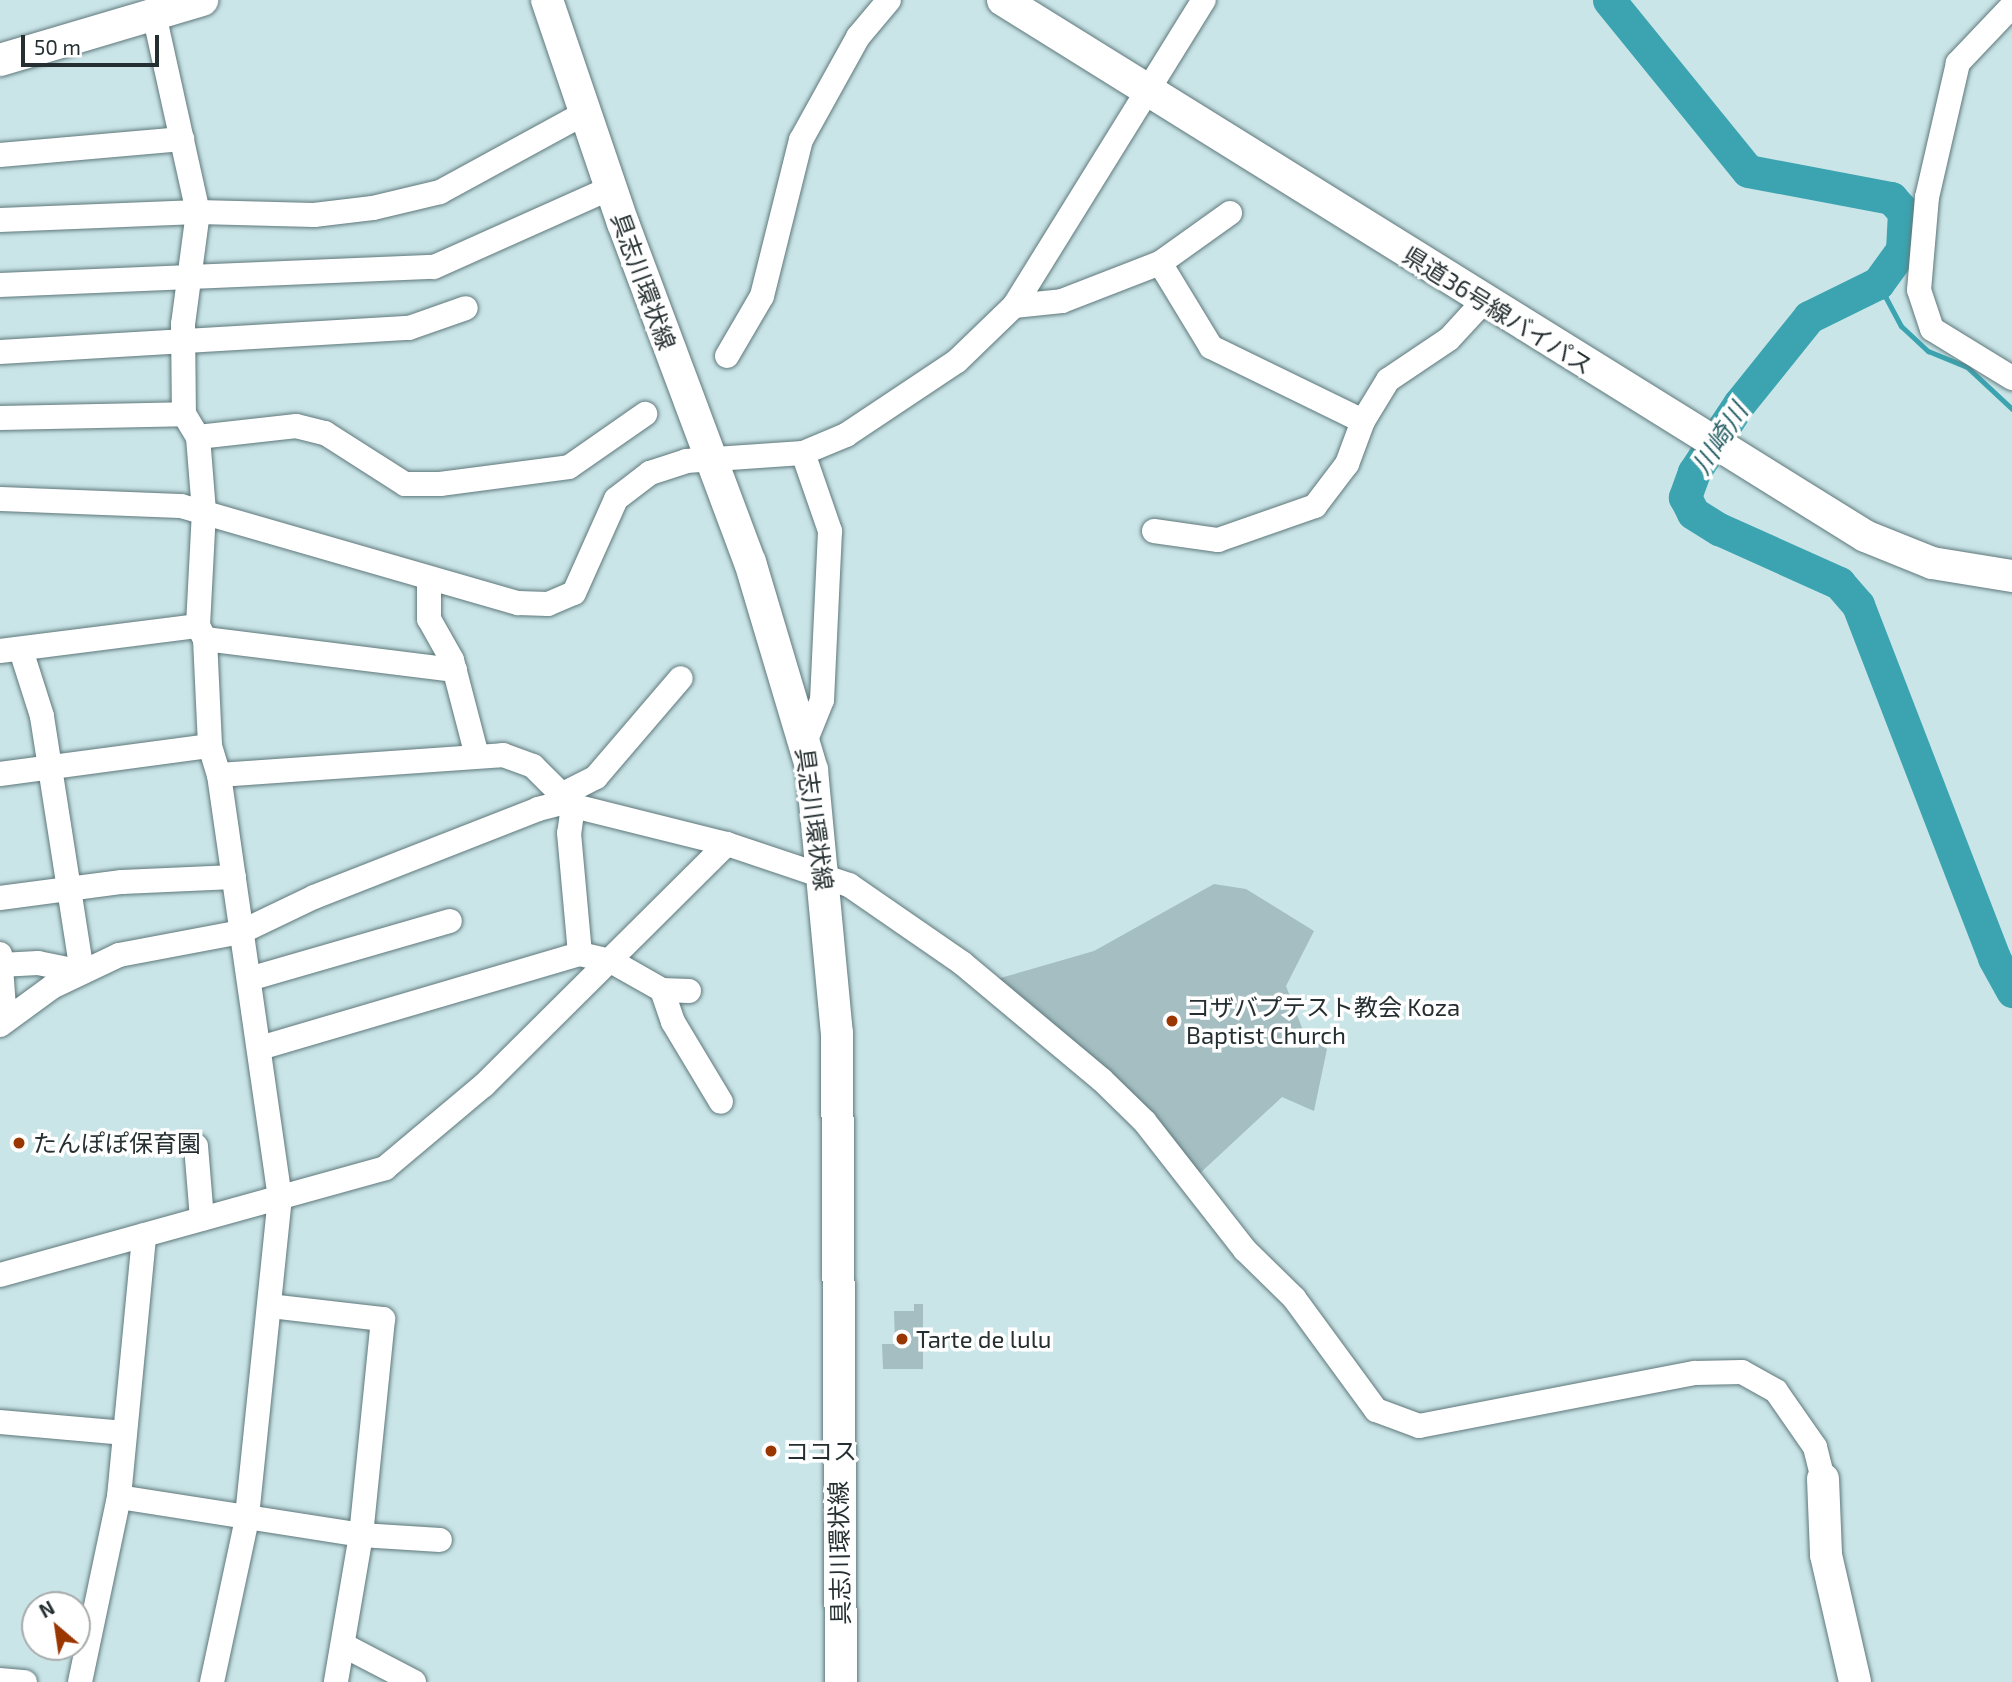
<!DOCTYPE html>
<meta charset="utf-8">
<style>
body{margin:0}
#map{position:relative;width:2012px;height:1682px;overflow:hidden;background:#cae5e8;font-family:"Exo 2","Noto Sans JP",sans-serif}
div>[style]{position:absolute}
.stream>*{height:5px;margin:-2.5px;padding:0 2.5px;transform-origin:2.5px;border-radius:2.5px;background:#3ba4b0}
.river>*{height:33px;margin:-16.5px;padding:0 16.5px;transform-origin:16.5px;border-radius:16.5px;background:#3ba4b0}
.building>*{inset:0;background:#a4bec2}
.roads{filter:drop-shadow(0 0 2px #5f787b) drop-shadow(0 0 2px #5f787b)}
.minor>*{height:24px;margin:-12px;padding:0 12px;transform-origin:12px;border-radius:12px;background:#fff}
.major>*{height:32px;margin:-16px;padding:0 16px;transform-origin:16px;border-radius:16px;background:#fff}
.dots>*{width:19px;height:19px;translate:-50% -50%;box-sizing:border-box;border:4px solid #fff;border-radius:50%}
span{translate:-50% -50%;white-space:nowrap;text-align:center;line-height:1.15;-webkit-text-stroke:7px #fff;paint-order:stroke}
.street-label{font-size:24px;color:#252f31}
.poi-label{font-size:24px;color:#252f31}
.left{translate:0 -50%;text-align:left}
.water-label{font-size:26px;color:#286167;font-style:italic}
.north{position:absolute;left:21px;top:1591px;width:70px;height:70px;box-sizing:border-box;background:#fff;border:2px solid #a8acad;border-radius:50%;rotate:331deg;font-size:19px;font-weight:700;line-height:28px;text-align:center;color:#252f31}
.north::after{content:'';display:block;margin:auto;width:24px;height:32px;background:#9a3602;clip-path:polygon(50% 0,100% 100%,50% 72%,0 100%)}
.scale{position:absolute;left:21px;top:35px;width:138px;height:32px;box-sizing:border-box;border:4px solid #252f31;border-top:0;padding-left:9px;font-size:21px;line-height:24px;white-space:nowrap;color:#252f31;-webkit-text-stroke:5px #fff;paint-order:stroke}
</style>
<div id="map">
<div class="stream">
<div style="left:1878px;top:283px;width:49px;rotate:61.9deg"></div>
<div style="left:1901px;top:326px;width:37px;rotate:43deg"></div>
<div style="left:1928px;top:351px;width:42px;rotate:22.3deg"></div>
<div style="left:1967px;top:367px;width:62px;rotate:43deg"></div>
</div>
<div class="river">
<div style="left:1609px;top:0;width:220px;rotate:50.9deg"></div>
<div style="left:1748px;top:171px;width:146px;rotate:10.7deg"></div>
<div style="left:1891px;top:198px;width:19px;rotate:47deg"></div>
<div style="left:1904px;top:212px;width:38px;rotate:93deg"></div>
<div style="left:1902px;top:250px;width:41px;rotate:126deg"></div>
<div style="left:1878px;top:283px;width:77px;rotate:153.8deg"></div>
<div style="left:1809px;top:317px;width:112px;rotate:128.8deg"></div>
<div style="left:1739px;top:404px;width:82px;rotate:123.5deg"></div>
<div style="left:1694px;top:472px;width:27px;rotate:110deg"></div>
<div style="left:1685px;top:497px;width:18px;rotate:63deg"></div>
<div style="left:1693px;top:513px;width:31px;rotate:32deg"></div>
<div style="left:1719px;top:529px;width:132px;rotate:24.2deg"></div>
<div style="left:1839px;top:583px;width:29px;rotate:49deg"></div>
<div style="left:1858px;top:605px;width:378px;rotate:68.9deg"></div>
<div style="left:1994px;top:958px;width:38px;rotate:61deg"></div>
</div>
<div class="building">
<div style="clip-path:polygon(1214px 884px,1246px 889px,1314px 931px,1286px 986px,1304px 1033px,1327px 1049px,1314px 1111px,1282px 1097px,1197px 1176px,997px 979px,1094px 951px)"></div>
<div style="clip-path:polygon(914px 1304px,923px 1304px,923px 1369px,883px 1369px,882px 1344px,895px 1344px,894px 1311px,914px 1311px)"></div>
</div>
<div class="roads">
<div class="minor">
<div style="left:2012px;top:6px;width:79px;rotate:133.5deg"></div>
<div style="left:1958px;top:63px;width:138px;rotate:103deg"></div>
<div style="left:1927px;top:197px;width:93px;rotate:94.9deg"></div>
<div style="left:1919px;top:290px;width:41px;rotate:71.6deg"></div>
<div style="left:1932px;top:329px;width:94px;rotate:31.5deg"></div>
<div style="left:154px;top:14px;width:203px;rotate:77.5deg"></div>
<div style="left:198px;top:212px;width:113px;rotate:97.6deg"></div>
<div style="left:183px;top:324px;width:90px;rotate:89.4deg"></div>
<div style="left:184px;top:414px;width:27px;rotate:59deg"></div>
<div style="left:198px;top:437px;width:74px;rotate:85.4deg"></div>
<div style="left:204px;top:511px;width:115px;rotate:93deg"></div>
<div style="left:198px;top:626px;width:15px;rotate:62deg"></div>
<div style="left:205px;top:639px;width:107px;rotate:87.3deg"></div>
<div style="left:210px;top:746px;width:30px;rotate:73deg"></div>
<div style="left:219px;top:775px;width:426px;rotate:81.8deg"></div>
<div style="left:280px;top:1197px;width:324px;rotate:95.9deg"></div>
<div style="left:247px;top:1519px;width:167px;rotate:102.1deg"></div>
<div style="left:0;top:155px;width:183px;rotate:-5deg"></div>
<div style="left:0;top:220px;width:198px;rotate:-2.3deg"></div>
<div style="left:198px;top:212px;width:116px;rotate:1.5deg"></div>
<div style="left:314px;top:215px;width:59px;rotate:-6.8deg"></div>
<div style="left:373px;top:208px;width:69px;rotate:-13.4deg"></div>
<div style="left:440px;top:192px;width:165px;rotate:-28.6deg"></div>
<div style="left:1160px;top:263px;width:98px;rotate:58.7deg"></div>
<div style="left:1211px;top:347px;width:169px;rotate:26deg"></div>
<div style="left:0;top:285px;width:434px;rotate:-2.4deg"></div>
<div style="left:434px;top:267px;width:194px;rotate:-24.1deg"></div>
<div style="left:1014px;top:306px;width:48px;rotate:-5.9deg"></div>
<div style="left:1062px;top:301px;width:105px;rotate:-21.2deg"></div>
<div style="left:1160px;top:263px;width:86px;rotate:-35.5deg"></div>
<div style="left:0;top:352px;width:410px;rotate:-3.4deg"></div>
<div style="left:409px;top:328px;width:60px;rotate:-19.3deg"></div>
<div style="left:727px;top:356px;width:69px;rotate:-59.7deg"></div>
<div style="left:762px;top:296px;width:161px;rotate:-76deg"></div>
<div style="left:801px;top:140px;width:118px;rotate:-61deg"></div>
<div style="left:858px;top:37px;width:48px;rotate:-50deg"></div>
<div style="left:0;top:418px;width:184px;rotate:-1.2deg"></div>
<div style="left:198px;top:437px;width:99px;rotate:-6.4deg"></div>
<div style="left:296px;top:426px;width:30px;rotate:14deg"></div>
<div style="left:325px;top:433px;width:95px;rotate:32.5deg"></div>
<div style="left:405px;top:484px;width:35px"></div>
<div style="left:440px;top:484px;width:130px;rotate:-7.5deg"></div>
<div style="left:569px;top:467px;width:93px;rotate:-34.9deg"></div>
<div style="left:803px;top:453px;width:83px;rotate:70.9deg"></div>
<div style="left:830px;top:531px;width:169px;rotate:92.7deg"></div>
<div style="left:822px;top:700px;width:45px;rotate:112deg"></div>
<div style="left:0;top:499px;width:181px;rotate:2.2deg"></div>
<div style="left:181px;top:506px;width:351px;rotate:16.1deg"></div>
<div style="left:518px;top:603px;width:30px;rotate:2deg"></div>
<div style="left:548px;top:604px;width:28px;rotate:-23deg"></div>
<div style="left:574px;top:593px;width:103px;rotate:-65.9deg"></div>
<div style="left:616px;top:499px;width:43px;rotate:-37.4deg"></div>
<div style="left:650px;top:473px;width:38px;rotate:-18deg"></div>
<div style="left:686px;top:461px;width:117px;rotate:-3.9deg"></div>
<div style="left:803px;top:453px;width:47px;rotate:-22.7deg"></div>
<div style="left:846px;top:435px;width:133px;rotate:-33.7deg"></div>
<div style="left:957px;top:361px;width:79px;rotate:-44deg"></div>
<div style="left:1014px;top:306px;width:360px;rotate:-58.2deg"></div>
<div style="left:1154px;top:531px;width:65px;rotate:8deg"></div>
<div style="left:1218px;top:540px;width:103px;rotate:-19.3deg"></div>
<div style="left:1315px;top:506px;width:53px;rotate:-52.7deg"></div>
<div style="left:1347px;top:464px;width:46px;rotate:-69.6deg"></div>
<div style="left:1363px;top:421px;width:48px;rotate:-58.6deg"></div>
<div style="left:1388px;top:380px;width:73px;rotate:-33.9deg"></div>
<div style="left:1449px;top:339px;width:52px;rotate:-47.4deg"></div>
<div style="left:429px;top:581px;width:38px;rotate:90deg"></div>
<div style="left:429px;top:619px;width:47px;rotate:60.7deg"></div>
<div style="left:452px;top:660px;width:99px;rotate:75.4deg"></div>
<div style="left:205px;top:639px;width:252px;rotate:7.1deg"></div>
<div style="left:0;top:651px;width:200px;rotate:-7.2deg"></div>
<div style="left:0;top:774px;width:212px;rotate:-7.6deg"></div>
<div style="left:219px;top:775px;width:285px;rotate:-4deg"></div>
<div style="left:503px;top:755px;width:32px;rotate:20deg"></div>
<div style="left:533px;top:766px;width:57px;rotate:45deg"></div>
<div style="left:573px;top:806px;width:27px;rotate:98deg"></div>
<div style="left:569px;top:833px;width:121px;rotate:84.8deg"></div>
<div style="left:565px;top:793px;width:35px;rotate:-27deg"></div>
<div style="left:596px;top:777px;width:130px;rotate:-49.4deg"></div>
<div style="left:0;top:898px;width:123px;rotate:-7.5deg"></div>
<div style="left:122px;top:882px;width:112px;rotate:-2.6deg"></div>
<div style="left:0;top:954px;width:67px;rotate:85.7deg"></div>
<div style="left:0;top:965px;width:38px;rotate:-3deg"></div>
<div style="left:38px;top:963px;width:45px;rotate:11.6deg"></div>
<div style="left:82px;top:972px;width:259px;rotate:-98.9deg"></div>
<div style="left:42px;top:716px;width:69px;rotate:-107.7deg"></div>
<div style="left:249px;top:979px;width:209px;rotate:-16.1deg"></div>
<div style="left:662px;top:990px;width:27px;rotate:2deg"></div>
<div style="left:0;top:1025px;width:64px;rotate:-36.2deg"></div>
<div style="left:52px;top:987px;width:74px;rotate:-25.5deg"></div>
<div style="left:119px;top:955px;width:124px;rotate:-10.7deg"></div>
<div style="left:241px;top:932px;width:81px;rotate:-25.6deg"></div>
<div style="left:314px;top:897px;width:241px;rotate:-21.4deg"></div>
<div style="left:538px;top:809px;width:25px;rotate:-14deg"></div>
<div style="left:562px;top:803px;width:170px;rotate:14deg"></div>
<div style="left:727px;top:844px;width:129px;rotate:18.6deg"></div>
<div style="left:849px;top:885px;width:137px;rotate:34.6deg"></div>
<div style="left:962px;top:963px;width:182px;rotate:39.9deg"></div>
<div style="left:1102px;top:1080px;width:60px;rotate:44.3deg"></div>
<div style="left:1145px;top:1122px;width:162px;rotate:52deg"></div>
<div style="left:1245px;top:1250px;width:69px;rotate:44.4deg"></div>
<div style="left:1294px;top:1298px;width:139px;rotate:53.8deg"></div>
<div style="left:1376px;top:1410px;width:46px;rotate:20.4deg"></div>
<div style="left:1419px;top:1426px;width:281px;rotate:-10.9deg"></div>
<div style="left:1695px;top:1373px;width:47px;rotate:-1.2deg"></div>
<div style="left:1742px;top:1372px;width:39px;rotate:29deg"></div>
<div style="left:1776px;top:1391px;width:68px;rotate:55.1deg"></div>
<div style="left:1815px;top:1447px;width:33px;rotate:76deg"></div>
<div style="left:260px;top:1048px;width:334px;rotate:-16.4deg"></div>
<div style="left:580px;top:954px;width:32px;rotate:13deg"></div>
<div style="left:611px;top:961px;width:59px;rotate:29.6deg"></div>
<div style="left:662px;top:990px;width:34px;rotate:71deg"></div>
<div style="left:673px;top:1022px;width:93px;rotate:59deg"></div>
<div style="left:196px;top:1146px;width:73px;rotate:85.3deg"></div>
<div style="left:0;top:1275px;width:400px;rotate:-15.5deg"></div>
<div style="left:385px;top:1168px;width:129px;rotate:-40deg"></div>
<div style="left:484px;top:1085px;width:342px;rotate:-44.8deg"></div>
<div style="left:270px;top:1306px;width:114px;rotate:6.6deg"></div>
<div style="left:383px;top:1319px;width:217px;rotate:95.8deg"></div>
<div style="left:361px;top:1535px;width:149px;rotate:99.7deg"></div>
<div style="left:0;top:1422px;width:125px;rotate:5deg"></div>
<div style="left:119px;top:1497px;width:245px;rotate:8.9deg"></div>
<div style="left:361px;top:1535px;width:79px;rotate:3.6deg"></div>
<div style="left:343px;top:1645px;width:80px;rotate:27.5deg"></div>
<div style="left:0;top:1680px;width:25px;rotate:5deg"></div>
<div style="left:80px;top:1682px;width:189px;rotate:-78.1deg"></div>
<div style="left:119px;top:1497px;width:263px;rotate:-84.5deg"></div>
</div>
<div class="major">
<div style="left:547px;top:0;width:236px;rotate:71.2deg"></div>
<div style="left:623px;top:223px;width:362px;rotate:69.5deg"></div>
<div style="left:750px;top:562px;width:217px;rotate:73.4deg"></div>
<div style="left:812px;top:770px;width:264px;rotate:84.6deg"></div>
<div style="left:837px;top:1033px;width:649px;rotate:89.65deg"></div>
<div style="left:1003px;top:0;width:1015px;rotate:31.87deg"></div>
<div style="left:1865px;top:536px;width:72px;rotate:21.9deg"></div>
<div style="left:1932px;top:563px;width:81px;rotate:9.2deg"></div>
<div style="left:0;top:60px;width:211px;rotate:-16.5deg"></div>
<div style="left:1823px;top:1479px;width:76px;rotate:87.7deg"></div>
<div style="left:1826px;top:1555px;width:130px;rotate:77.1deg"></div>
</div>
</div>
<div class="dots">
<div style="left:1172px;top:1021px;background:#9a3602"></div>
<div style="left:19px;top:1143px;background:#9a3602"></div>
<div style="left:902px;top:1339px;background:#9a3602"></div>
<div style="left:771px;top:1451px;background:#9a3602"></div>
</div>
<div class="street-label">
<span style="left:644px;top:281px;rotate:70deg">具志川環状線</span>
<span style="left:1498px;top:310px;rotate:32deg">県道36号線バイパス</span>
<span style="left:815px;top:819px;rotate:82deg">具志川環状線</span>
<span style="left:839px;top:1553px;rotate:-91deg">具志川環状線</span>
</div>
<div class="poi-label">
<span class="left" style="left:1186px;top:1021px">コザバプテスト教会 Koza<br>Baptist Church</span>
<span class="left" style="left:33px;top:1143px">たんぽぽ保育園</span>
<span class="left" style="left:916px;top:1339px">Tarte de lulu</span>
<span class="left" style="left:785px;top:1451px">ココス</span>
</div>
<div class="water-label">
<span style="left:1719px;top:438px;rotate:-57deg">川崎川</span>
</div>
<div class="north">N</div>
<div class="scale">50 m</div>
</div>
